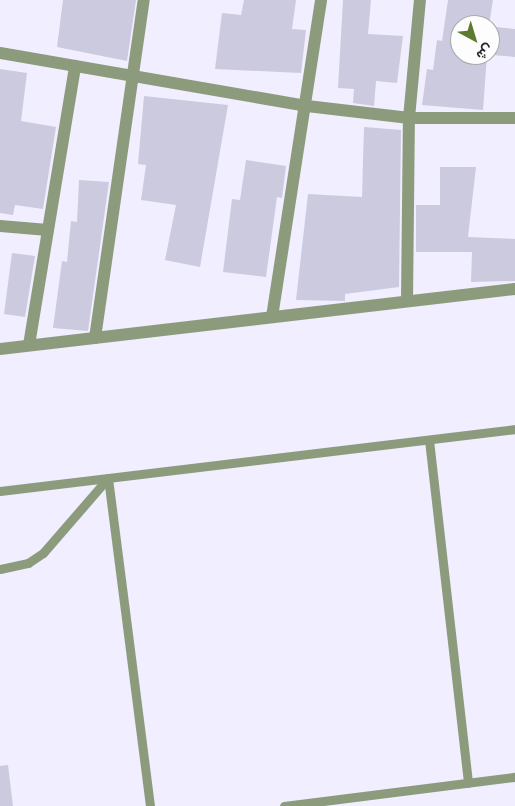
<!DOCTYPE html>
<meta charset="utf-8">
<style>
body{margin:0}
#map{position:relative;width:515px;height:806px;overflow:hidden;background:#f0eeff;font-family:Overpass,Vazirmatn,sans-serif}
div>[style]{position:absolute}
.building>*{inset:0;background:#cccadf}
.lane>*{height:9px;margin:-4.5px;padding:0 4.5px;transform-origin:4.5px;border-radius:4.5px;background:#8d9b7d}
.street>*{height:12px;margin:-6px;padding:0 6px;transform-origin:6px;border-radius:6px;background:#8d9b7d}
span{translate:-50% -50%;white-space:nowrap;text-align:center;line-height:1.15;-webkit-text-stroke:5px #fdfdfd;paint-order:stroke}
.north{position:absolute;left:450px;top:15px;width:50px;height:50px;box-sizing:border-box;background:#fdfdfd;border:1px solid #a9a8ab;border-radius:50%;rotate:141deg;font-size:14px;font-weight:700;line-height:20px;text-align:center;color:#2a2931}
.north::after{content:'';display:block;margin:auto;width:18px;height:22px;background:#5c7a30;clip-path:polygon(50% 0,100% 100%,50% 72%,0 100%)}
</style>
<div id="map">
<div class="building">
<div style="clip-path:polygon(63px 0,136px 0,127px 61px,57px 47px)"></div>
<div style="clip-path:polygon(244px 0,296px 0,292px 29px,306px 30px,301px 73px,215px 69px,222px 13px,241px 15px)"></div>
<div style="clip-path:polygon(343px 0,371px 0,368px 34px,403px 36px,397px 83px,376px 81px,374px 106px,353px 103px,354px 89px,338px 88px)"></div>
<div style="clip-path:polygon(448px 0,493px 0,489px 25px,460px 25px,460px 55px,487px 55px,483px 110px,422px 105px,427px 69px,433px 70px,437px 40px,442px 41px)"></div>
<div style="clip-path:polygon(496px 27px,515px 29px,515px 57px,493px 55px)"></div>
<div style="clip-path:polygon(0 69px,27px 73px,21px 121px,56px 127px,43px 209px,15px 205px,13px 215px,0 213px)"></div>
<div style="clip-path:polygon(144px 96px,228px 105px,200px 267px,165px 260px,176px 205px,141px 200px,146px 165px,138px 164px)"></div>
<div style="clip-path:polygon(364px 127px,401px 130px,399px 287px,345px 294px,345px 301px,296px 300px,308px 194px,362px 197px)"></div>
<div style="clip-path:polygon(246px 160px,286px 166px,282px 198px,277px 197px,266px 277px,223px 272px,232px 199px,240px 200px)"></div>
<div style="clip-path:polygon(440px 167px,476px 167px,468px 237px,515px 239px,515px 281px,471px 282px,472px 252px,416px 252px,416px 205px,440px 205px)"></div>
<div style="clip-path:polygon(79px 180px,109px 182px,88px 331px,53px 328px,62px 261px,67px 262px,71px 221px,77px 222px)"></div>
<div style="clip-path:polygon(12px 253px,35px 256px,25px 317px,4px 314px)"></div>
<div style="clip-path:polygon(8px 765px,13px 806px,0 806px,0 766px)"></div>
</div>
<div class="lane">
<div style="left:429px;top:440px;width:345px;rotate:83.5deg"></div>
<div style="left:108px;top:478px;width:331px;rotate:82.7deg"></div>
<div style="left:0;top:491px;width:519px;rotate:-6.86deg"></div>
<div style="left:0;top:569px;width:29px;rotate:-12deg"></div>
<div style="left:28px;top:563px;width:18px;rotate:-34deg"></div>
<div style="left:43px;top:553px;width:99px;rotate:-49.1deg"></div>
<div style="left:284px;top:806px;width:233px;rotate:-7.2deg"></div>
</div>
<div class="street">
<div style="left:0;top:53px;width:312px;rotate:9.8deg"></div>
<div style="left:307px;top:106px;width:103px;rotate:6.7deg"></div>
<div style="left:409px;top:118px;width:106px"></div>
<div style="left:0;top:226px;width:48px;rotate:4.8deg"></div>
<div style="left:407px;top:301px;width:183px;rotate:-89.4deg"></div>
<div style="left:409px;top:118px;width:119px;rotate:-84.7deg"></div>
<div style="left:272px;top:317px;width:321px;rotate:-81.2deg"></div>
<div style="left:95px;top:338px;width:342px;rotate:-81.8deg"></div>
<div style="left:29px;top:345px;width:283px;rotate:-80.6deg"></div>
<div style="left:0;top:349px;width:518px;rotate:-6.65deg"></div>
</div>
<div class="north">ش</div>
</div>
